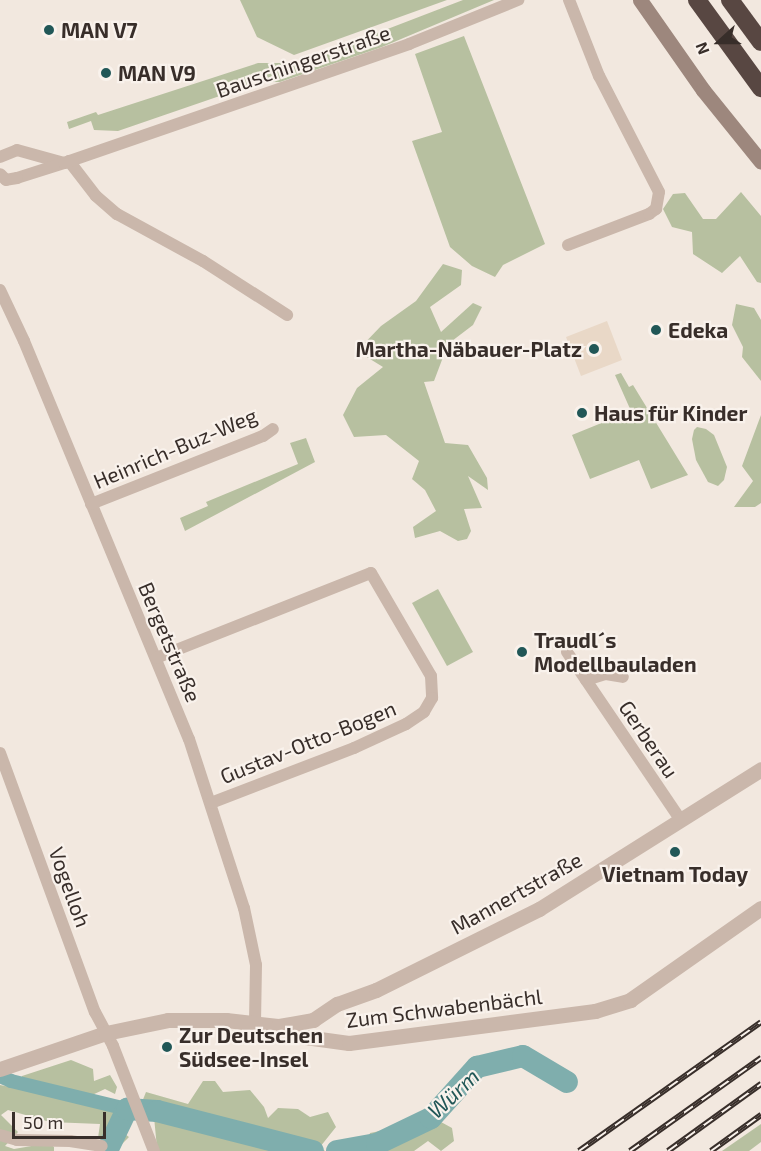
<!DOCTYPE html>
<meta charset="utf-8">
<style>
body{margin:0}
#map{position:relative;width:761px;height:1151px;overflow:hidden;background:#f2e8df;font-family:"Exo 2",sans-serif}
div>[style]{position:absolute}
.green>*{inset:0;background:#b7c0a0}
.plaza>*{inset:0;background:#e9d8c7}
.canal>*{height:14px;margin:-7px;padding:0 7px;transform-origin:7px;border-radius:7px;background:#7faead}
.river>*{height:22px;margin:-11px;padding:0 11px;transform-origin:11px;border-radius:11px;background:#7faead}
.minor>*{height:12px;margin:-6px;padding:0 6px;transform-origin:6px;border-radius:6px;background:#cab7ab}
.tertiary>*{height:15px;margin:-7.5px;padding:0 7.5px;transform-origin:7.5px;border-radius:7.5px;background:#cab7ab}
.secondary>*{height:15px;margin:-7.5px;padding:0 7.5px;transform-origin:7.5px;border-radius:7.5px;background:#9d877d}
.motorway>*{height:18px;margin:-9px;padding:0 9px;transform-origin:9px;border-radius:9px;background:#584742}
.rail>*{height:6px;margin-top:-3px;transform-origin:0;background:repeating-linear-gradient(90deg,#f9f2ec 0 11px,#382e2a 0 22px);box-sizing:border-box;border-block:2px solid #382e2a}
.dots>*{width:16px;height:16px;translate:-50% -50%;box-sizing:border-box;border:3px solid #f9f2ec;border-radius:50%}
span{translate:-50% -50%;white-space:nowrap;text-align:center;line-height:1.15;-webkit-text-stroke:4.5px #f9f2ec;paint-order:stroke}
.poi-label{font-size:21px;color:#382e2a;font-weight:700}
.left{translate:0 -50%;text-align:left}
.right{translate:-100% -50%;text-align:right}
.street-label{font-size:21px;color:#382e2a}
.water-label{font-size:22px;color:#215757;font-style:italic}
.north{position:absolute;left:689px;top:12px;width:60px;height:60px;-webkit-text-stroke:4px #f9f2ec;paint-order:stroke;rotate:249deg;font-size:16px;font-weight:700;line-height:24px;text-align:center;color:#382e2a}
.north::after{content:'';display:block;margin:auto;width:21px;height:27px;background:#382e2a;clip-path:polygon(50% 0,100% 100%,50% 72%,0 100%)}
.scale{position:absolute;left:12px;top:1112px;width:94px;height:27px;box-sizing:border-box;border:3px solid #382e2a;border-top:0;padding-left:8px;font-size:18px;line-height:21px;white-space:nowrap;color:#382e2a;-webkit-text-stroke:4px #f9f2ec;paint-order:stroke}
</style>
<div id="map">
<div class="green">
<div style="clip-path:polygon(240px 0,447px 0,294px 55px,257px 37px)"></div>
<div style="clip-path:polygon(463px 0,494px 0,382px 47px,280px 82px,260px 82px,118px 131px,94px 130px,91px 121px,69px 129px,67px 122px,96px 112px,98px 115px,258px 63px,299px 63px)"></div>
<div style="clip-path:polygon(464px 36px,545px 244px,503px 265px,495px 277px,472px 266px,450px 247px,412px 141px,442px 132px,415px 54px)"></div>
<div style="clip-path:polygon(741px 192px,761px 216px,761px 283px,757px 282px,740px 256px,722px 273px,693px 254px,692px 232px,672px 227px,663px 209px,673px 194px,685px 193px,703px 219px,716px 219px)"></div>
<div style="clip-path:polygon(443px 264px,462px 270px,461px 285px,430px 307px,441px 332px,473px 303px,482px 307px,473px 325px,448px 344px,434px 381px,424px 382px,445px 443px,468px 445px,487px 478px,488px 490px,468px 476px,482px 508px,464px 509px,471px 531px,467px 539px,458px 541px,440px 531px,415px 538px,413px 527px,436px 511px,425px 490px,412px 479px,419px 461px,386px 435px,354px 437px,343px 415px,357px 388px,383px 367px,357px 351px,381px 326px,416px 301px)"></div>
<div style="clip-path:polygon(736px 304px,754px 308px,761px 320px,761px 381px,742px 357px,743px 347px,732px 325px)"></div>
<div style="clip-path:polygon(621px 373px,629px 387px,633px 385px,688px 475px,651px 489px,639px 460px,590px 479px,572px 435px,631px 411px,615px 375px)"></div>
<div style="clip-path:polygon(761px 415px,761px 503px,755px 507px,734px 507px,753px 481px,742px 466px)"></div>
<div style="clip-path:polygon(697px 427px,706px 429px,714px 435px,727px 467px,724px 480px,718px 486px,708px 482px,696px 460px,692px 439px,694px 430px)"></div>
<div style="clip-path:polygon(306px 438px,315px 462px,185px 531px,180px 518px,208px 506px,206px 502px,298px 464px,290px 443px)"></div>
<div style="clip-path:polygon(438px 589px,473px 652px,447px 666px,412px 603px)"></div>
<div style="clip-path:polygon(71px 1060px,93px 1069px,94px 1081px,110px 1075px,117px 1087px,115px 1094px,105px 1089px,90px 1096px,105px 1101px,116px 1115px,115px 1127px,129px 1137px,119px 1147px,98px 1138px,100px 1124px,50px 1122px,8px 1110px,1px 1115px,18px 1132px,5px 1146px,14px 1149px,49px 1143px,54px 1147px,54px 1151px,0 1151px,0 1085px,20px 1089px,22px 1076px)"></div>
<div style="clip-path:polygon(203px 1081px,215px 1081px,223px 1092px,250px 1090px,264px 1107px,268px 1118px,278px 1108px,298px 1109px,310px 1117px,328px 1112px,336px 1127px,320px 1147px,325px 1151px,159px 1151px,157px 1148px,154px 1117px,142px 1102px,146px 1092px,188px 1104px)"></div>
<div style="clip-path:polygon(441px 1122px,452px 1128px,454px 1141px,441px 1151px,428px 1141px,414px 1151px,364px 1151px,370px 1133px,380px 1131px,388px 1146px,424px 1126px)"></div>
<div style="clip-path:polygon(761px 1124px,761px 1142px,749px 1151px,722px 1151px)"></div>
</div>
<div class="plaza">
<div style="clip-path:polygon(607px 321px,622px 360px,581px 376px,566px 337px)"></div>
</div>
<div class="canal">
<div style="left:0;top:1076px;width:12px;rotate:24deg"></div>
<div style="left:11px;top:1081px;width:119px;rotate:13.6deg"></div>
</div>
<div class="river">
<div style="left:107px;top:1151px;width:47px;rotate:-64.5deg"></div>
<div style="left:127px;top:1109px;width:30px;rotate:4deg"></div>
<div style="left:157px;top:1111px;width:161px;rotate:14.4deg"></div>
<div style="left:337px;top:1151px;width:41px;rotate:-9.9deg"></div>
<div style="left:377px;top:1144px;width:60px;rotate:-25.7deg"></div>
<div style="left:431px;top:1118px;width:69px;rotate:-48deg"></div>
<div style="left:477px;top:1067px;width:47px;rotate:-13.4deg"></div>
<div style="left:523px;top:1056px;width:51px;rotate:30.6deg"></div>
</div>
<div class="minor">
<div style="left:0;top:157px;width:18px;rotate:-22deg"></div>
<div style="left:17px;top:150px;width:49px;rotate:15.5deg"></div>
<div style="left:64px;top:163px;width:49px;rotate:162.3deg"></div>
<div style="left:17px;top:178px;width:11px;rotate:170deg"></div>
<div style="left:6px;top:180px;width:8px;rotate:-135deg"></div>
<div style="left:69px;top:161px;width:44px;rotate:52.4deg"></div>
<div style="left:96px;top:196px;width:28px;rotate:41deg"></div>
<div style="left:117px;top:214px;width:98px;rotate:28.7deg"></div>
<div style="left:203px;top:261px;width:100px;rotate:32.7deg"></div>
<div style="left:64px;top:163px;width:365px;rotate:-19deg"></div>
<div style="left:409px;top:44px;width:118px;rotate:-22deg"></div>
<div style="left:568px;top:245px;width:87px;rotate:-20.9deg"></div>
<div style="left:649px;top:214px;width:9px;rotate:-36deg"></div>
<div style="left:656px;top:209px;width:17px;rotate:-80deg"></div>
<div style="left:659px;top:192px;width:131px;rotate:-117.3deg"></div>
<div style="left:599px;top:76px;width:82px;rotate:-111.5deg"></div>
<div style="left:0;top:290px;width:56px;rotate:64.8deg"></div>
<div style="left:24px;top:341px;width:431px;rotate:67.5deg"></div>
<div style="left:189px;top:739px;width:178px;rotate:72deg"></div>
<div style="left:244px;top:908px;width:58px;rotate:78.1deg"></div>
<div style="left:256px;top:965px;width:58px;rotate:91deg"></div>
<div style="left:91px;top:504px;width:185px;rotate:-21.6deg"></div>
<div style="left:263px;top:436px;width:12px;rotate:-35deg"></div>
<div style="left:567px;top:652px;width:202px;rotate:55.9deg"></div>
<div style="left:156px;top:658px;width:231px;rotate:-21.6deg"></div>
<div style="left:371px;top:573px;width:119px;rotate:59.8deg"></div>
<div style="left:431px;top:676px;width:22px;rotate:87deg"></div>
<div style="left:432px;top:698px;width:16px;rotate:120deg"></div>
<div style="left:424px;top:712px;width:22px;rotate:146deg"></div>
<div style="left:406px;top:724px;width:57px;rotate:155.2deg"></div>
<div style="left:354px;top:748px;width:153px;rotate:159deg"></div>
<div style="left:586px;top:680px;width:21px;rotate:-17deg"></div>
<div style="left:606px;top:674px;width:17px;rotate:10deg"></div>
<div style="left:0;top:753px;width:276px;rotate:69.9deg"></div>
<div style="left:95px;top:1012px;width:38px;rotate:62deg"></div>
<div style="left:113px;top:1046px;width:113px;rotate:68.7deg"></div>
<div style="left:0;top:1135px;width:18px;rotate:16deg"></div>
<div style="left:17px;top:1140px;width:53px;rotate:1.1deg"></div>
<div style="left:70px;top:1141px;width:32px;rotate:9deg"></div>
</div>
<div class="tertiary">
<div style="left:279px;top:1026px;width:35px;rotate:-10deg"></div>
<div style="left:313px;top:1020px;width:29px;rotate:-34deg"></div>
<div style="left:337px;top:1004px;width:41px;rotate:-19.7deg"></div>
<div style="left:376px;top:990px;width:182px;rotate:-26.4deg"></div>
<div style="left:539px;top:909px;width:262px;rotate:-32.2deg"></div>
<div style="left:0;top:1069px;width:112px;rotate:-18.8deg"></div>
<div style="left:106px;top:1033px;width:63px;rotate:-11.8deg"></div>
<div style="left:168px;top:1020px;width:58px"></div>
<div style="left:226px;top:1020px;width:52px;rotate:6.6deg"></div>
<div style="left:278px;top:1026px;width:29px;rotate:22deg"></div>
<div style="left:305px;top:1037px;width:44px;rotate:7.8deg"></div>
<div style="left:349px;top:1043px;width:248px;rotate:-7.4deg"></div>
<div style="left:595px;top:1011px;width:37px;rotate:-17deg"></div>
<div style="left:630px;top:1000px;width:160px;rotate:-35.1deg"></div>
</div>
<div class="secondary">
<div style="left:640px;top:0;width:110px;rotate:55deg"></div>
<div style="left:703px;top:90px;width:92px;rotate:51.1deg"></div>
</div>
<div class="motorway">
<div style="left:697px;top:0;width:109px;rotate:54deg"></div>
<div style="left:730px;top:0;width:52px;rotate:53.6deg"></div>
</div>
<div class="rail">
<div style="left:579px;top:1151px;width:223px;rotate:-35.3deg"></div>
<div style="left:630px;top:1151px;width:161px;rotate:-35.4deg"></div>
<div style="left:668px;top:1151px;width:115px;rotate:-35.8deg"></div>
<div style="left:711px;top:1151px;width:62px;rotate:-35.8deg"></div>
</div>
<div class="dots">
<div style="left:49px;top:30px;background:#215757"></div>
<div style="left:106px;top:73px;background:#215757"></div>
<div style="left:656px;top:330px;background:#215757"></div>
<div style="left:594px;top:349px;background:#215757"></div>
<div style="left:582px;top:413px;background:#215757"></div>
<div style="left:522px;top:652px;background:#215757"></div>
<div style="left:675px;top:852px;background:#215757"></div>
<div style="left:167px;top:1047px;background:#215757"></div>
</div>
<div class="poi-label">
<span class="left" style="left:61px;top:30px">MAN V7</span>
<span class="left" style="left:118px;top:73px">MAN V9</span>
<span class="left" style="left:668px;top:330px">Edeka</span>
<span class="right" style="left:582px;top:349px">Martha-Näbauer-Platz</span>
<span class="left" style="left:594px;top:413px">Haus für Kinder</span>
<span class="left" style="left:534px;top:652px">Traudl´s<br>Modellbauladen</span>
<span style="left:675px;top:874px">Vietnam Today</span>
<span class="left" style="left:179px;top:1047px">Zur Deutschen<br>Südsee-Insel</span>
</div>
<div class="street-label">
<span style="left:303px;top:61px;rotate:-19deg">Bauschingerstraße</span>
<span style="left:175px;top:448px;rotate:-23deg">Heinrich-Buz-Weg</span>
<span style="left:170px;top:642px;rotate:67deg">Bergetstraße</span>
<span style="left:649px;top:739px;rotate:56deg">Gerberau</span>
<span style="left:308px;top:742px;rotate:-22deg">Gustav-Otto-Bogen</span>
<span style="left:70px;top:887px;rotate:70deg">Vogelloh</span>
<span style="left:516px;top:893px;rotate:-29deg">Mannertstraße</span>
<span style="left:444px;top:1008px;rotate:-7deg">Zum Schwabenbächl</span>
</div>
<div class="water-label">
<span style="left:453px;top:1093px;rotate:-43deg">Würm</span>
</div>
<div class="north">N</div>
<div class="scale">50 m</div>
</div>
